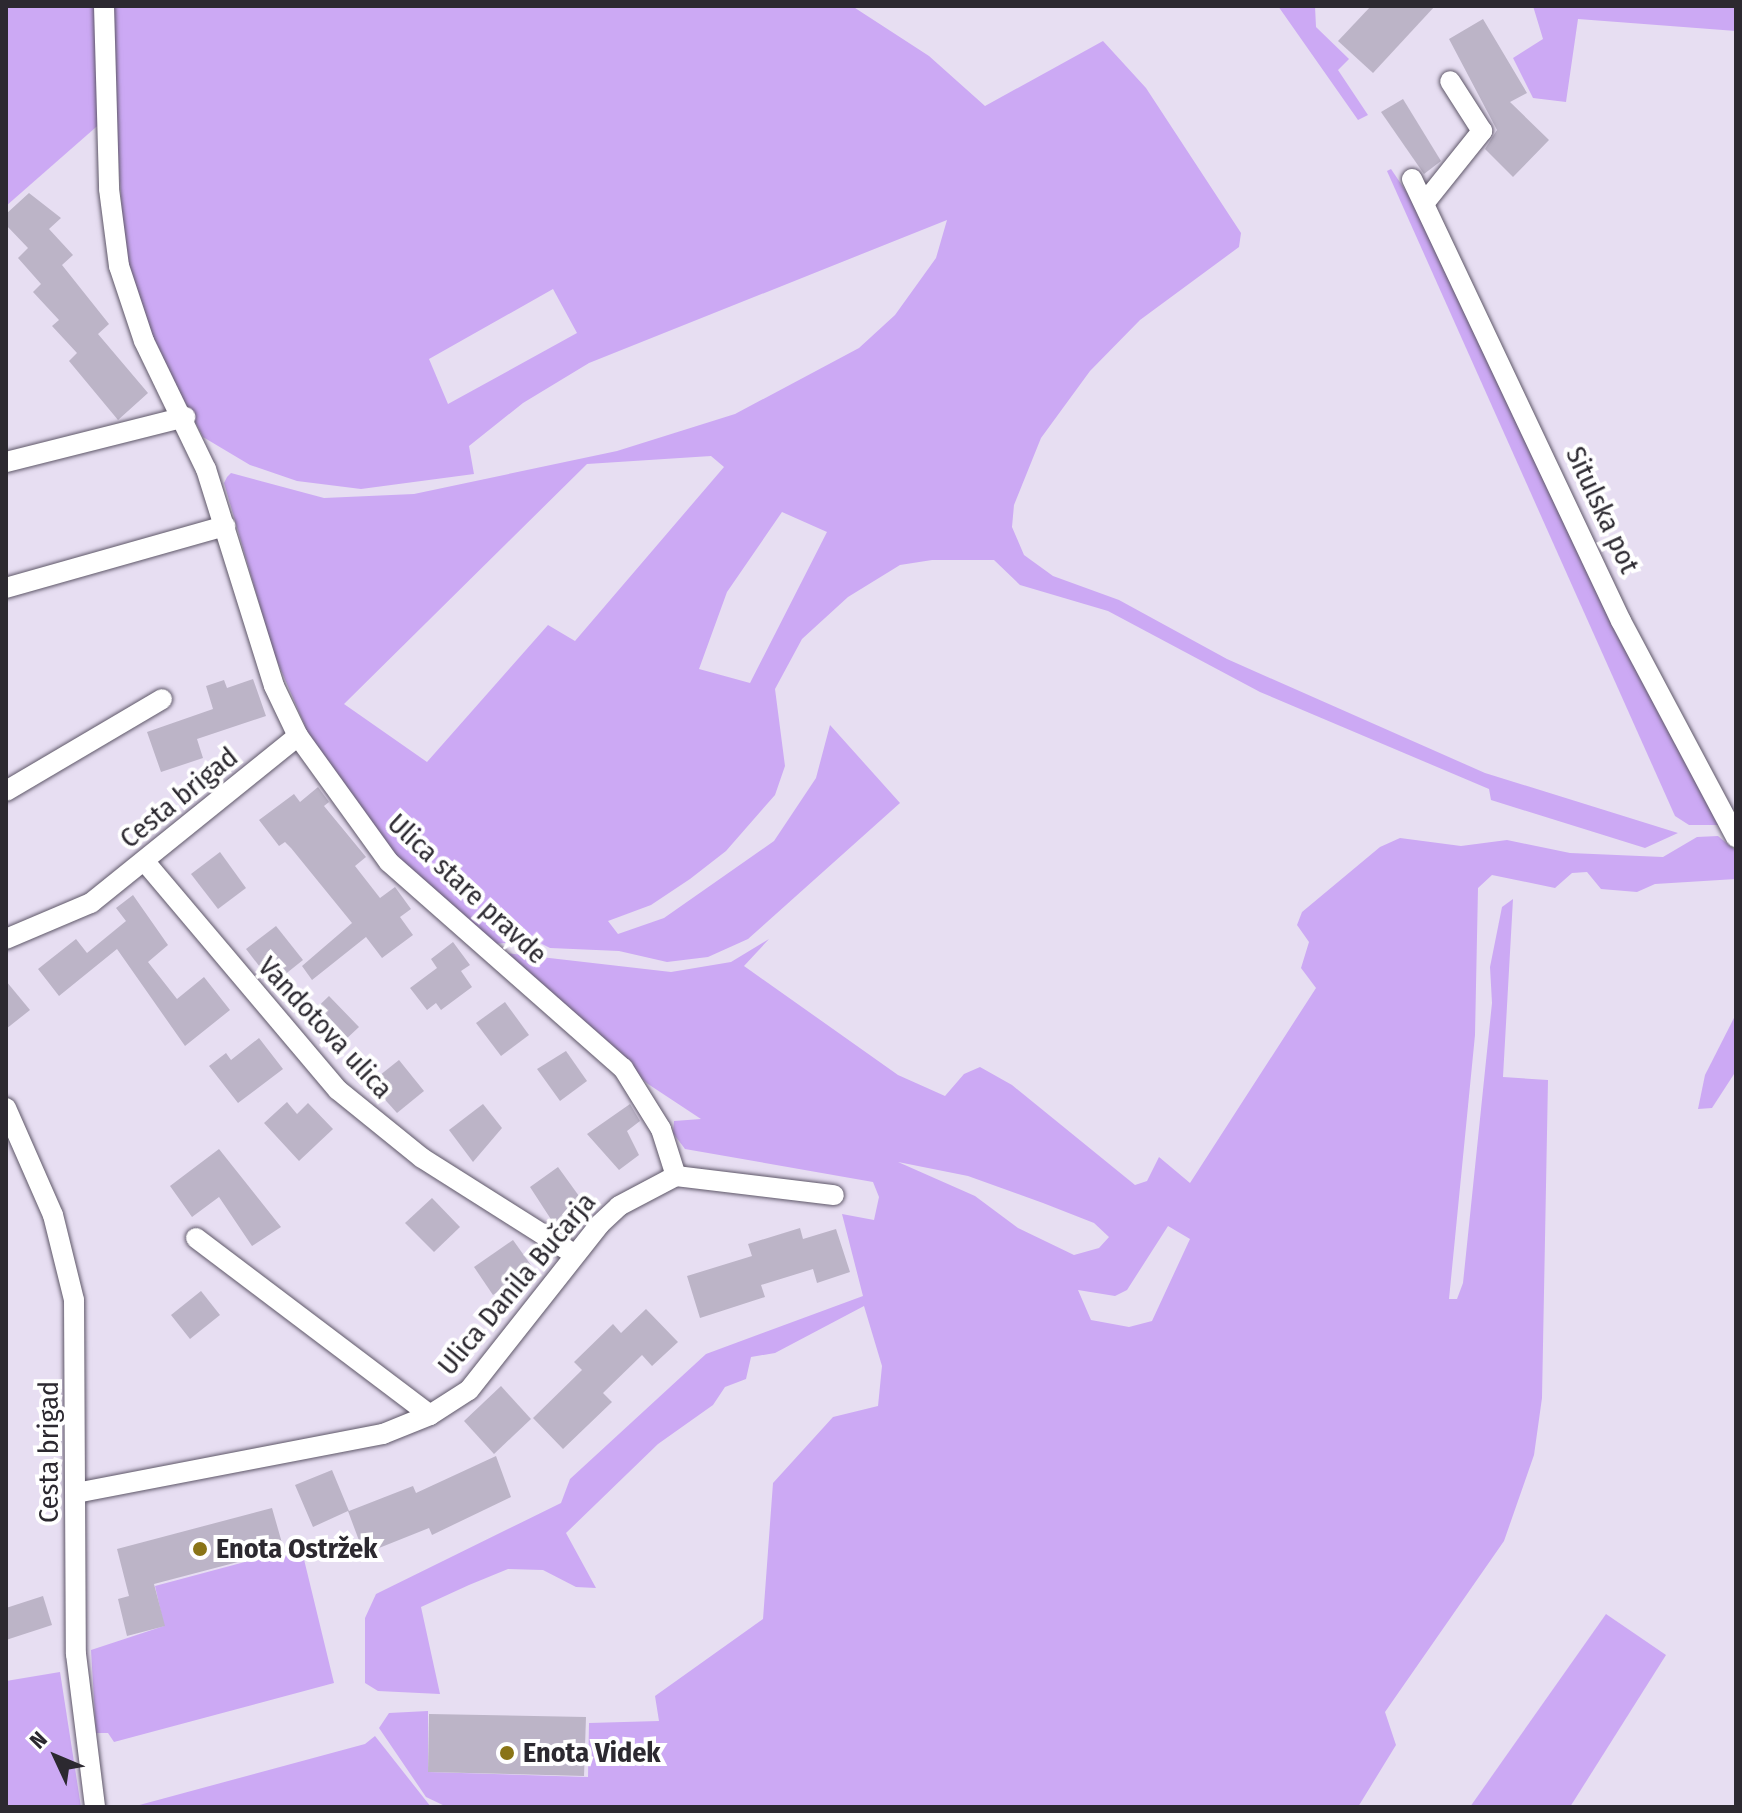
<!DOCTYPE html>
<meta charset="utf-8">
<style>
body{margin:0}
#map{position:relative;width:1742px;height:1813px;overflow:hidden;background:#e7def2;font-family:"Fira Sans Condensed",sans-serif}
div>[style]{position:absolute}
.green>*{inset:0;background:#cca9f4}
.building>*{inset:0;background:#bcb4c7}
.roads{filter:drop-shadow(0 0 2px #5e5768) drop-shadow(0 0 2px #5e5768)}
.street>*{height:20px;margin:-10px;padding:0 10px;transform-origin:10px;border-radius:10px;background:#fff}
.dots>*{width:22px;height:22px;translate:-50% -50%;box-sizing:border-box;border:4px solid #fff;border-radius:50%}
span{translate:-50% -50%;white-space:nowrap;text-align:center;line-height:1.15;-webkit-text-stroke:8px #fff;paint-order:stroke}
.street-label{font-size:28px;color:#2c2930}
.poi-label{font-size:28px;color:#2c2930;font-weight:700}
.left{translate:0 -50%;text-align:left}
.frame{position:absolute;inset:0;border:8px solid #2c2930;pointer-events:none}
.north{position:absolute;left:16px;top:1717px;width:80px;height:80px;-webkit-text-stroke:6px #fff;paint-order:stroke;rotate:314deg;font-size:22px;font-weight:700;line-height:32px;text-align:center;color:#2c2930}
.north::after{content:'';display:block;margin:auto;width:28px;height:36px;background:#2c2930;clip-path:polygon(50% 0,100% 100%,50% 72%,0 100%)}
</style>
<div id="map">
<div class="green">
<div style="clip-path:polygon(6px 6px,98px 6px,103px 121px,6px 206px)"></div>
<div style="clip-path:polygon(evenodd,108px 6px,852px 6px,929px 56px,985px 106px,1103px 41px,1146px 88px,1241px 233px,1239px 247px,1140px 320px,1090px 371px,1041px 438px,1014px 505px,1012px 527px,1024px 555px,1053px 576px,1119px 600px,1227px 659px,1485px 773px,1678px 833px,1645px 848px,1491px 800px,1489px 789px,1260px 692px,1108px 611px,1020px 585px,994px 560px,932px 560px,900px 565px,848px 597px,802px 639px,775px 689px,785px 766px,775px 795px,726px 851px,690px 879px,651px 905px,608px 921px,618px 934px,664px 918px,774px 841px,816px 778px,830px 725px,900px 803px,748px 939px,708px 957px,667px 962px,619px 951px,550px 948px,534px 940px,494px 944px,389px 854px,309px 735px,274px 654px,224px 483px,227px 477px,231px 473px,324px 498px,414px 494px,617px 451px,735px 414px,859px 348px,895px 315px,936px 258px,947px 220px,589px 363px,523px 403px,469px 446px,474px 474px,361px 489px,297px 481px,250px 465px,203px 437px,157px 348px,126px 269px,108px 6px,553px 289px,577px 333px,448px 404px,429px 359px,553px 289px,108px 6px,711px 456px,724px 467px,575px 641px,548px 625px,427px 762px,344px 704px,587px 464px,711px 456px,108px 6px,782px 512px,827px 532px,750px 683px,699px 669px,727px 592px,782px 512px)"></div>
<div style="clip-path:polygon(1278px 6px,1315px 6px,1316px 27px,1349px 59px,1338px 70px,1368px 115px,1358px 120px)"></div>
<div style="clip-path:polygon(1533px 6px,1736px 6px,1736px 31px,1578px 19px,1566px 102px,1533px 98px,1513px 58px,1543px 39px)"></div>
<div style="clip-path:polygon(1391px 169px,1416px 206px,1719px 825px,1689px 825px,1675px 816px,1387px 171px)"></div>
<div style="clip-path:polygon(evenodd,1718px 836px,1736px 851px,1736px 879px,1655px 884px,1637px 892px,1601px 889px,1587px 872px,1572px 873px,1555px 888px,1492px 875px,1478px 888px,1475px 1035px,1449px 1299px,1457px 1299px,1463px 1283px,1492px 1003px,1490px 967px,1502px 907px,1513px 899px,1503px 1077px,1548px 1080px,1542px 1398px,1534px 1455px,1504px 1541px,1385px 1712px,1396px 1745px,1358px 1807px,447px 1807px,426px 1797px,379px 1728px,389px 1713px,428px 1711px,428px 1772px,588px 1777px,589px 1723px,659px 1721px,655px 1696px,763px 1619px,773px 1483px,833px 1417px,878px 1406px,882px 1366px,864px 1306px,775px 1353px,751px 1357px,746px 1379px,725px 1387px,713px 1405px,658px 1444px,566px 1533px,596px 1588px,576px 1587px,543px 1570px,508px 1569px,469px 1585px,421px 1607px,440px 1694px,378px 1691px,365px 1683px,365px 1618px,376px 1594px,561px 1503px,570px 1479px,706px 1354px,863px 1296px,842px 1214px,874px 1220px,879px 1197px,873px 1182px,685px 1149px,673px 1133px,674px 1121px,701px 1119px,648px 1084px,505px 953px,671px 972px,731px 962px,769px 939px,744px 966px,898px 1075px,945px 1096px,964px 1074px,980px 1067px,1012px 1085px,1135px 1185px,1147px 1181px,1159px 1157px,1190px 1183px,1316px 988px,1301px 968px,1309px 942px,1297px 925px,1302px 912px,1380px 847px,1400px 838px,1461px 846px,1507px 840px,1570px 853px,1663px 857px,1697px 837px,1718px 836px,898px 1162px,968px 1176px,1043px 1203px,1094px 1223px,1109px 1237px,1099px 1248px,1074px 1255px,1018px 1228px,975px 1196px,898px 1162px,1718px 836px,1168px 1226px,1190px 1239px,1152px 1321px,1129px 1327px,1091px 1320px,1078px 1290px,1115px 1296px,1127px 1290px,1168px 1226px)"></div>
<div style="clip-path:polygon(1736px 1014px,1736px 1071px,1712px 1108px,1698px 1109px,1705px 1075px)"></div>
<div style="clip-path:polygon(301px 1547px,334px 1683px,114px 1742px,108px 1733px,96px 1733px,91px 1650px,164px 1626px,155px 1586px)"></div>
<div style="clip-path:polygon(1606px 1614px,1666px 1655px,1570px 1807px,1470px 1807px)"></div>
<div style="clip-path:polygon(60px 1672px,81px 1807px,6px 1807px,6px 1681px)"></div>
<div style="clip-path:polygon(375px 1736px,431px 1807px,132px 1807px,365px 1744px)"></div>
</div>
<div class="building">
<div style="clip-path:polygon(1371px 6px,1435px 6px,1373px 73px,1338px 41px)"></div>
<div style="clip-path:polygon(1483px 19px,1527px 93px,1510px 102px,1549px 140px,1513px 177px,1485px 149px,1497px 130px,1449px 39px)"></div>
<div style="clip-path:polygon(1403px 99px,1441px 161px,1424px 174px,1381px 112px)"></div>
<div style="clip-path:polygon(29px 193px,61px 218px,49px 229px,73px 255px,62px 265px,109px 324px,98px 334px,148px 393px,118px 420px,69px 361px,77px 353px,52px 326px,59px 320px,33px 292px,41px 284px,18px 258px,28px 248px,6px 225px,6px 214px)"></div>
<div style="clip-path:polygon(253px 679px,266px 716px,197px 739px,203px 758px,161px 772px,147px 732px,213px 709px,206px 686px,224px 680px,227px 688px)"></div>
<div style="clip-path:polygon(318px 787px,329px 802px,324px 806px,366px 857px,355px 866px,380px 898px,395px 887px,411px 909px,400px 917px,413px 935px,382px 958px,366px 937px,312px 980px,302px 966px,352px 923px,291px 848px,285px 842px,279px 846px,259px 820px,294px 794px,300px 802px)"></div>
<div style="clip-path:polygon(220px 852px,246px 888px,218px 909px,191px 874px)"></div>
<div style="clip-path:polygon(133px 895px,168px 945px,148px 962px,177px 999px,204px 977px,230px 1010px,185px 1046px,117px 949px,59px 996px,38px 969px,76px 939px,87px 953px,126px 921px,116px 908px)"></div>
<div style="clip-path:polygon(276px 926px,303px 960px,273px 984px,246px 949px)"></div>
<div style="clip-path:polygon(453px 942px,470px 965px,461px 971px,472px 987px,441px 1010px,436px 1003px,427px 1010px,410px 988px,437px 968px,431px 959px)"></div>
<div style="clip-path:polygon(6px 981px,30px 1010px,6px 1029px)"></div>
<div style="clip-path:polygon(329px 996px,359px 1027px,344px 1041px,334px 1030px,322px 1039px,304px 1020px)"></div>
<div style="clip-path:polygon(505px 1002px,529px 1035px,501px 1056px,476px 1023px)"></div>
<div style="clip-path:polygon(259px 1038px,283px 1069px,238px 1103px,209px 1066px,226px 1053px,231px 1060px)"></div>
<div style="clip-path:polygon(566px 1051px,587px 1081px,560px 1101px,537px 1069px)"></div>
<div style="clip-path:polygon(399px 1060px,424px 1091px,397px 1113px,370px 1083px)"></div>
<div style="clip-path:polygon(287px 1102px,297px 1114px,308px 1103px,333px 1129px,299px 1161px,264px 1123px)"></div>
<div style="clip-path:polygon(483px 1104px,502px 1128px,473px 1162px,449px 1130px)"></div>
<div style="clip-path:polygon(630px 1104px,640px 1121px,627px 1131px,639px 1155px,619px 1170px,587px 1134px)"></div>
<div style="clip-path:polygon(219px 1149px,281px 1227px,252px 1246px,219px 1197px,192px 1217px,170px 1186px)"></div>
<div style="clip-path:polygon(558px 1167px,592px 1214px,578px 1226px,569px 1213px,554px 1224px,530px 1187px)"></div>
<div style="clip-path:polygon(432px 1198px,460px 1227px,434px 1252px,405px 1223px)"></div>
<div style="clip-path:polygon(800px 1228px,803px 1239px,836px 1229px,850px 1272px,817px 1283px,813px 1269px,761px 1285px,765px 1297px,700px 1318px,687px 1276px,752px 1256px,748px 1244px)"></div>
<div style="clip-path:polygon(513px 1240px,533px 1268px,493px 1295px,474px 1267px)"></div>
<div style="clip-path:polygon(201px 1291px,220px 1315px,190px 1339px,171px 1315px)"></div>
<div style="clip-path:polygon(646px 1309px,678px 1342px,652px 1366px,642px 1355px,603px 1393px,612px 1402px,563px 1449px,533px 1418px,582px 1370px,574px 1362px,613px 1324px,621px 1333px)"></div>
<div style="clip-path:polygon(501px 1386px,531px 1419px,494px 1454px,464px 1421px)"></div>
<div style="clip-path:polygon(496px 1456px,511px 1497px,432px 1535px,429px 1528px,364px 1554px,348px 1511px,313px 1527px,295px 1485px,332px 1470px,349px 1511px,413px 1486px,416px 1493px)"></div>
<div style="clip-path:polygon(272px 1508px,284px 1550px,154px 1584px,165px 1626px,127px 1636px,118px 1599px,129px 1596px,117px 1549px)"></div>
<div style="clip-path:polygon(43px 1596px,52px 1625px,6px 1640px,6px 1608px)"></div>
<div style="clip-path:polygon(429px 1714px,586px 1717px,584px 1776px,428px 1772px)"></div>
</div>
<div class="roads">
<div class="street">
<div style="left:104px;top:6px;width:183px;rotate:88.4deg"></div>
<div style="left:109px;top:189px;width:78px;rotate:82.6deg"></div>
<div style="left:119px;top:266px;width:79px;rotate:71.6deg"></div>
<div style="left:144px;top:341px;width:142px;rotate:64.2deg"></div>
<div style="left:206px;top:469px;width:227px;rotate:72.6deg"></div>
<div style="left:274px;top:686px;width:55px;rotate:64.4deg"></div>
<div style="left:298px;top:736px;width:155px;rotate:54.2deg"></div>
<div style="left:389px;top:862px;width:312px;rotate:41.4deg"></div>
<div style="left:623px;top:1068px;width:72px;rotate:58.1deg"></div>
<div style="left:661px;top:1129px;width:49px;rotate:72.3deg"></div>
<div style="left:1412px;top:179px;width:489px;rotate:64.7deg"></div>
<div style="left:1621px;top:621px;width:245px;rotate:62deg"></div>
<div style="left:1426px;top:201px;width:90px;rotate:-51.3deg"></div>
<div style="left:1482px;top:131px;width:59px;rotate:-122.6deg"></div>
<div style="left:6px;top:462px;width:185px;rotate:-14.1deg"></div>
<div style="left:6px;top:588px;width:228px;rotate:-15.8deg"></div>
<div style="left:6px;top:791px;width:181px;rotate:-30.5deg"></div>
<div style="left:146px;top:863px;width:297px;rotate:49.8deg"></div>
<div style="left:338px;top:1090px;width:108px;rotate:39deg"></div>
<div style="left:422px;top:1158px;width:178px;rotate:32.3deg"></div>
<div style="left:6px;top:939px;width:92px;rotate:-23deg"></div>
<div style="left:91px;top:903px;width:266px;rotate:-38.9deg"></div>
<div style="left:6px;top:1108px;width:117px;rotate:66.3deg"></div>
<div style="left:53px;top:1215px;width:88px;rotate:76.1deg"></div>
<div style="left:74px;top:1300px;width:354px;rotate:89.7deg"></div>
<div style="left:76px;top:1654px;width:154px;rotate:82.9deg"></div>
<div style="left:196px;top:1238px;width:293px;rotate:37.1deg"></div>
<div style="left:76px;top:1493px;width:313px;rotate:-10.9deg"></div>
<div style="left:383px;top:1434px;width:51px;rotate:-22deg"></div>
<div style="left:430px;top:1415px;width:46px;rotate:-32.7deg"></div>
<div style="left:469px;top:1390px;width:211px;rotate:-51.7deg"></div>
<div style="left:600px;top:1224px;width:26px;rotate:-43deg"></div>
<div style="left:619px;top:1206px;width:64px;rotate:-27.8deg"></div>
<div style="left:676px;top:1176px;width:159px;rotate:6.9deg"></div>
</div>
</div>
<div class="dots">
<div style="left:200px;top:1549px;background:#8a7417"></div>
<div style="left:507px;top:1753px;background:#8a7417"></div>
</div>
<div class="street-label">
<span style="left:1602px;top:510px;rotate:65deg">Situlska pot</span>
<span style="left:179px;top:798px;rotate:-39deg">Cesta brigad</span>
<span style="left:467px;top:889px;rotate:43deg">Ulica stare pravde</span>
<span style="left:325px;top:1028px;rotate:47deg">Vandotova ulica</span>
<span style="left:517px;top:1284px;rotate:-50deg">Ulica Danila Bučarja</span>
<span style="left:49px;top:1452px;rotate:-90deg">Cesta brigad</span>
</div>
<div class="poi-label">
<span class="left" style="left:216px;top:1549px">Enota Ostržek</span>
<span class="left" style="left:523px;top:1753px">Enota Videk</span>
</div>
<div class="frame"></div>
<div class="north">N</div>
</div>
